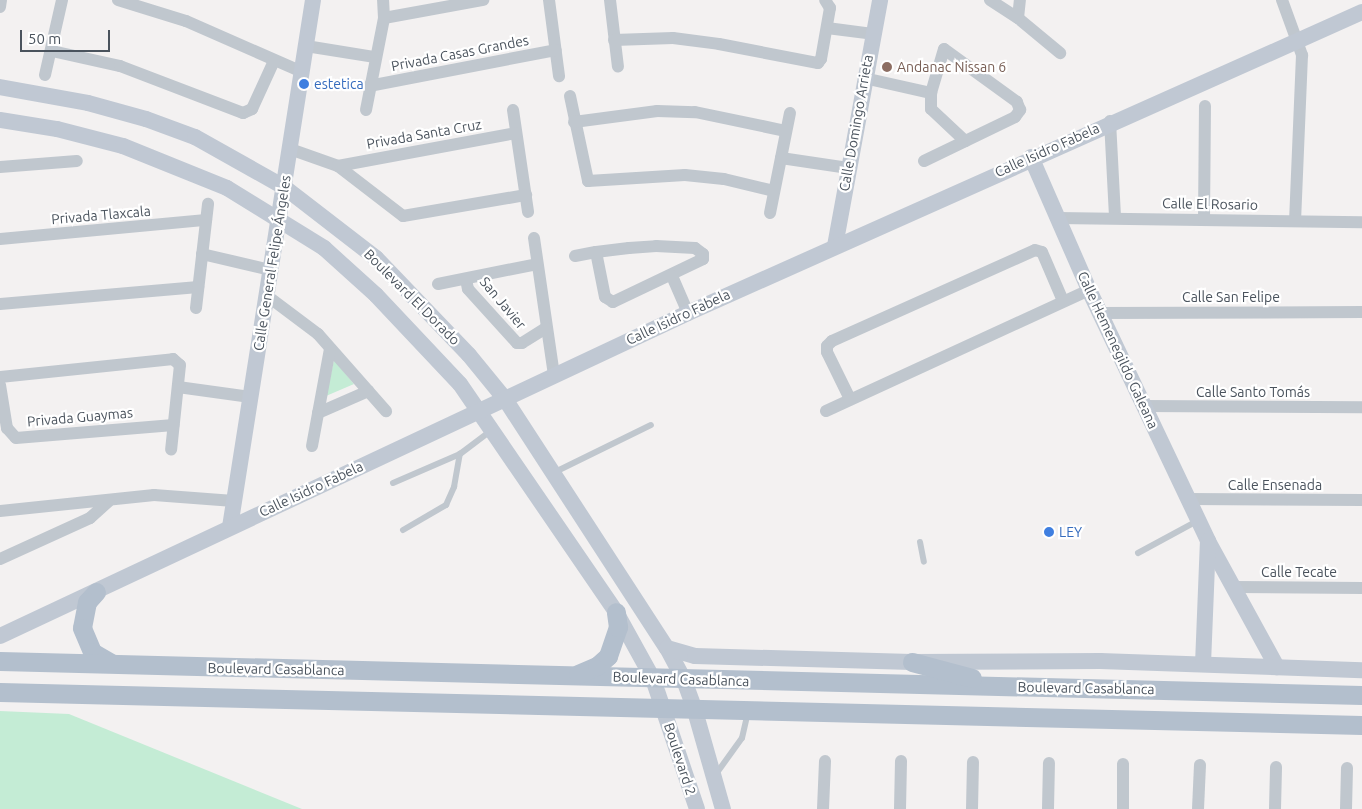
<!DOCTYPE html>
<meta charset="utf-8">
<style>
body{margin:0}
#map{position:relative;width:1362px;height:809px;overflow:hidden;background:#f3f1f1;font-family:Ubuntu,sans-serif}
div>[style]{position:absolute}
.green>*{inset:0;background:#c4ecd5}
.lane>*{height:6px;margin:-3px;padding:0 3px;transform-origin:3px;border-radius:3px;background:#c0c7ce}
.street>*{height:12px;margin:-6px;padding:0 6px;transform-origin:6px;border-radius:6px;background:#c0c7ce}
.secondary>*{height:16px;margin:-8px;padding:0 8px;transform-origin:8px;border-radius:8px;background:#c0c8d3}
.primary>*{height:19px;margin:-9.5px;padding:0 9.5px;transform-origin:9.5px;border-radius:9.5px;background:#b3bfcd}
.dots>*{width:14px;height:14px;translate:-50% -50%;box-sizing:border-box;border:2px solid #fff;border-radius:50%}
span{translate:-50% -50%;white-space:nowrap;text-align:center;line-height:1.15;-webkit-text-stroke:4.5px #fff;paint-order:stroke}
.street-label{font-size:14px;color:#4a535d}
.education-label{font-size:14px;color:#785e54}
.left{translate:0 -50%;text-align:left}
.shop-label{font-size:14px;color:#366cbe}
.scale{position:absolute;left:20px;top:30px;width:90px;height:22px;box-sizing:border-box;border:2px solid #4a535d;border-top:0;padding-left:6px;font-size:15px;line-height:18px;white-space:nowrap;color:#4a535d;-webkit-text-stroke:4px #fff;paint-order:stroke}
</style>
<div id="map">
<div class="green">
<div style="clip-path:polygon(334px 360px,354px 384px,326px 396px)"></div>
<div style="clip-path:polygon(0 711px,69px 714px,302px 809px,0 809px)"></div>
</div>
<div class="lane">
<div style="left:553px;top:473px;width:109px;rotate:-26.1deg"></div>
<div style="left:393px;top:483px;width:73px;rotate:-23.4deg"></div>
<div style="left:460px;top:454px;width:40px;rotate:-37deg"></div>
<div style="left:403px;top:530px;width:50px;rotate:-30.2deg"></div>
<div style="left:446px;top:505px;width:20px;rotate:-66deg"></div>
<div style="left:454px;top:487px;width:34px;rotate:-80deg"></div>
<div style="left:920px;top:542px;width:20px;rotate:79deg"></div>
<div style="left:1138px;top:553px;width:67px;rotate:-28.5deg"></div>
<div style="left:716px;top:774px;width:44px;rotate:-54.2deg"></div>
<div style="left:742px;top:738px;width:27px;rotate:-77deg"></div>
</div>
<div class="street">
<div style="left:118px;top:0;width:71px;rotate:17.2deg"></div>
<div style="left:186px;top:21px;width:127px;rotate:23.7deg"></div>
<div style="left:549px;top:0;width:77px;rotate:82.5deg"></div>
<div style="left:610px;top:0;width:67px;rotate:83.2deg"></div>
<div style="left:990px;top:0;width:33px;rotate:33deg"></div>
<div style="left:1018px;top:18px;width:55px;rotate:39.8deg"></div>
<div style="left:1282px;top:0;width:59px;rotate:70deg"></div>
<div style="left:1302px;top:55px;width:165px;rotate:92.4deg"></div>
<div style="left:0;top:7px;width:7px;rotate:-82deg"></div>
<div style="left:384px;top:18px;width:101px;rotate:-10.3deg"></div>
<div style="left:1018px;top:18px;width:18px;rotate:-84deg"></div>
<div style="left:827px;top:28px;width:46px;rotate:7.4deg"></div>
<div style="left:614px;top:40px;width:59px;rotate:-1.9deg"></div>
<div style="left:673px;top:38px;width:46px;rotate:7.4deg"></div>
<div style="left:719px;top:44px;width:101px;rotate:10.9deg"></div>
<div style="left:818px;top:63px;width:5px;rotate:-53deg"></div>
<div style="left:821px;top:59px;width:52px;rotate:-80deg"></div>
<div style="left:830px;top:8px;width:9px;rotate:-122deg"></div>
<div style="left:306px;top:46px;width:70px;rotate:9.1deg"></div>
<div style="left:52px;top:51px;width:70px;rotate:12.4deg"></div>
<div style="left:120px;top:66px;width:132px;rotate:20.9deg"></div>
<div style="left:243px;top:113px;width:10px;rotate:-24deg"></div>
<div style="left:252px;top:109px;width:53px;rotate:-65.4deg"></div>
<div style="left:45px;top:75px;width:77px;rotate:-77.2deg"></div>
<div style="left:864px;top:78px;width:69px;rotate:12.6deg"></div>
<div style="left:369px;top:86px;width:190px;rotate:-10.9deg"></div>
<div style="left:570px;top:96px;width:87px;rotate:78deg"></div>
<div style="left:588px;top:181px;width:97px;rotate:-3.5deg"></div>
<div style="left:685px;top:175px;width:39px;rotate:6deg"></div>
<div style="left:724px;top:179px;width:51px;rotate:13.5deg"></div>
<div style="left:366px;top:110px;width:94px;rotate:-78.9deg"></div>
<div style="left:384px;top:18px;width:18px;rotate:-93deg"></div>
<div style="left:513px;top:110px;width:103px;rotate:81.6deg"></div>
<div style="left:1110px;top:121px;width:96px;rotate:87deg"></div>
<div style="left:574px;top:122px;width:84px;rotate:-7.5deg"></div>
<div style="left:657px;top:111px;width:38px;rotate:2deg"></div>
<div style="left:695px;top:112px;width:93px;rotate:11.8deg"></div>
<div style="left:290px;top:149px;width:51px;rotate:19.5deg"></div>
<div style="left:338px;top:166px;width:82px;rotate:37.6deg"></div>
<div style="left:403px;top:216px;width:125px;rotate:-9.7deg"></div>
<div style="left:781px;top:158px;width:68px;rotate:8.5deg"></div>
<div style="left:924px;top:161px;width:101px;rotate:-25.8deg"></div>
<div style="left:1015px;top:117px;width:9px;rotate:-54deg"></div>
<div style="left:1020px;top:110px;width:9px;rotate:-111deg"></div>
<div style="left:1017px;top:102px;width:90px;rotate:-144deg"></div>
<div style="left:944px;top:49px;width:46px;rotate:106.5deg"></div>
<div style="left:931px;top:93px;width:16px;rotate:90deg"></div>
<div style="left:931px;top:109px;width:47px;rotate:43.3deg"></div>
<div style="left:338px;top:166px;width:181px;rotate:-10.5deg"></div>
<div style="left:0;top:167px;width:77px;rotate:-4.5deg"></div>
<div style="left:770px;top:213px;width:102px;rotate:-78.7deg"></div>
<div style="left:1058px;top:218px;width:304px;rotate:0.8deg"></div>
<div style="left:1204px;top:219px;width:113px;rotate:-89.5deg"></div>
<div style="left:534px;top:238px;width:138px;rotate:81.7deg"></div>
<div style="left:0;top:239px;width:207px;rotate:-5.3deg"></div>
<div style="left:202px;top:254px;width:70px;rotate:13.2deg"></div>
<div style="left:575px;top:256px;width:21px;rotate:-11deg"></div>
<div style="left:596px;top:252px;width:33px;rotate:-7deg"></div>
<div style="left:629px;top:248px;width:27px;rotate:-4deg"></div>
<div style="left:656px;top:246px;width:39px;rotate:3deg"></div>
<div style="left:695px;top:248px;width:10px;rotate:37deg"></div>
<div style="left:703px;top:254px;width:5px;rotate:90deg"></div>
<div style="left:703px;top:259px;width:100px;rotate:154.5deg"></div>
<div style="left:613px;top:302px;width:9px;rotate:-148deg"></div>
<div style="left:605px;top:297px;width:46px;rotate:-101.3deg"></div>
<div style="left:672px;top:276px;width:40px;rotate:66.6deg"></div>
<div style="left:466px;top:279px;width:10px;rotate:79deg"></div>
<div style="left:468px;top:289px;width:73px;rotate:47.8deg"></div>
<div style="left:517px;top:343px;width:5px"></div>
<div style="left:522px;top:343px;width:28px;rotate:-32deg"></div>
<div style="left:438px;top:284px;width:101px;rotate:-11.4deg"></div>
<div style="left:266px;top:295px;width:65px;rotate:36.9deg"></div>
<div style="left:318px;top:334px;width:103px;rotate:48.6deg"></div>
<div style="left:0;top:304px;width:199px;rotate:-4.9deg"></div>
<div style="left:196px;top:308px;width:105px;rotate:-83.4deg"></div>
<div style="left:1100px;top:313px;width:262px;rotate:-0.2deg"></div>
<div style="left:0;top:377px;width:174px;rotate:-5.9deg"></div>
<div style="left:173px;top:359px;width:9px;rotate:41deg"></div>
<div style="left:180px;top:365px;width:85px;rotate:96deg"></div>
<div style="left:0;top:385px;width:44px;rotate:80.8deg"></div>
<div style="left:7px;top:428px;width:13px;rotate:48deg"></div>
<div style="left:16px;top:438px;width:158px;rotate:-4.7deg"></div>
<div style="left:178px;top:387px;width:73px;rotate:7.9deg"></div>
<div style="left:850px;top:399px;width:52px;rotate:-116.1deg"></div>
<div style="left:827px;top:352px;width:6px;rotate:-90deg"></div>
<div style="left:827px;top:346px;width:7px;rotate:-45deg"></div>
<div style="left:832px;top:341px;width:222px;rotate:-24.1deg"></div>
<div style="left:1035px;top:250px;width:7px;rotate:16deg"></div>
<div style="left:1042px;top:252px;width:53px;rotate:66.8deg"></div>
<div style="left:1144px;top:406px;width:218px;rotate:0.3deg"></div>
<div style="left:826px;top:411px;width:289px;rotate:-24.7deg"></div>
<div style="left:318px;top:413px;width:55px;rotate:-23.7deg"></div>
<div style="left:312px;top:446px;width:99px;rotate:-79.5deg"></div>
<div style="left:1188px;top:499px;width:174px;rotate:0.3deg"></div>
<div style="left:0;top:511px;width:155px;rotate:-5.9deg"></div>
<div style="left:154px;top:495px;width:80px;rotate:4.3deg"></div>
<div style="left:0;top:559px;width:99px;rotate:-24.5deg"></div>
<div style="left:90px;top:518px;width:25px;rotate:-42deg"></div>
<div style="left:1235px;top:587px;width:127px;rotate:0.5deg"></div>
<div style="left:823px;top:809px;width:48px;rotate:-87.6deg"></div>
<div style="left:900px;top:809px;width:48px;rotate:-88.8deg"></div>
<div style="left:972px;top:809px;width:47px;rotate:-88.8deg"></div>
<div style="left:1048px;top:809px;width:46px;rotate:-88.8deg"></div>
<div style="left:1123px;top:809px;width:45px;rotate:-90deg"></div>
<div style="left:1198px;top:809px;width:44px;rotate:-87.4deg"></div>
<div style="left:1275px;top:809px;width:42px;rotate:-88.6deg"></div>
<div style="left:1346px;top:809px;width:41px;rotate:-88.6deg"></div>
</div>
<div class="secondary">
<div style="left:0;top:87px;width:89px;rotate:10.3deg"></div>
<div style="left:88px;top:103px;width:60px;rotate:15.4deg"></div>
<div style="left:146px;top:119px;width:52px;rotate:20.2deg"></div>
<div style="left:195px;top:137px;width:102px;rotate:29.3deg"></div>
<div style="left:284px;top:187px;width:116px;rotate:37.7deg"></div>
<div style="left:376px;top:258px;width:134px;rotate:46.2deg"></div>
<div style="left:469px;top:355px;width:57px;rotate:50.7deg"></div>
<div style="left:505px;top:399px;width:297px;rotate:57deg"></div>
<div style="left:667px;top:648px;width:36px;rotate:62deg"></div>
<div style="left:684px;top:680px;width:33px;rotate:70deg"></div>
<div style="left:695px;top:711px;width:102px;rotate:74.1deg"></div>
<div style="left:0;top:120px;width:58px;rotate:9deg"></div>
<div style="left:57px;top:129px;width:68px;rotate:14.4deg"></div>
<div style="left:123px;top:146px;width:112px;rotate:22deg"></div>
<div style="left:227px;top:188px;width:114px;rotate:31.7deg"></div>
<div style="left:324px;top:248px;width:70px;rotate:42.1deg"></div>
<div style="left:376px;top:295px;width:122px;rotate:46.7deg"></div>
<div style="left:460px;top:384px;width:276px;rotate:55.6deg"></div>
<div style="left:616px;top:612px;width:77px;rotate:61.1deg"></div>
<div style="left:653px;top:679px;width:137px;rotate:71.3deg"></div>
<div style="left:1031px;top:157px;width:145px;rotate:66.4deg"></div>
<div style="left:1089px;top:290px;width:278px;rotate:64.6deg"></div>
<div style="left:1208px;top:541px;width:144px;rotate:61.3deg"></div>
<div style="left:835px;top:246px;width:250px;rotate:-79.6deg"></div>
<div style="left:230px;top:527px;width:533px;rotate:-81.05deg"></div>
<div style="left:0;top:636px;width:760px;rotate:-25.15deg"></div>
<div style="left:688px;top:313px;width:738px;rotate:-24.06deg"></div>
<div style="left:667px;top:648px;width:29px;rotate:16deg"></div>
<div style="left:695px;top:656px;width:217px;rotate:1.6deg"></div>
<div style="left:912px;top:662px;width:188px;rotate:-0.3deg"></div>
<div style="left:1100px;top:661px;width:262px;rotate:2deg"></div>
<div style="left:1203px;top:664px;width:123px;rotate:-87.7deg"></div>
</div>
<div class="primary">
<div style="left:96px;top:592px;width:13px;rotate:132deg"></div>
<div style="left:87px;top:602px;width:26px;rotate:101deg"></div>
<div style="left:82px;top:628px;width:26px;rotate:67deg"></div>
<div style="left:92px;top:652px;width:22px;rotate:30deg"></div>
<div style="left:0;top:661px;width:1362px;rotate:1.43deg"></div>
<div style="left:912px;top:662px;width:62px;rotate:14.9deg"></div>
<div style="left:578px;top:674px;width:21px;rotate:-23deg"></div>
<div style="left:597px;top:666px;width:15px;rotate:-42deg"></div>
<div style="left:608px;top:656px;width:31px;rotate:-71deg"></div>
<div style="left:618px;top:627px;width:15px;rotate:-98deg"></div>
<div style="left:0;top:692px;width:1362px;rotate:1.39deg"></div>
</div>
<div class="dots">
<div style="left:887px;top:67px;background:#8d6e63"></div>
<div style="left:304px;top:84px;background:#3f7fe0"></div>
<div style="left:1049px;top:532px;background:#3f7fe0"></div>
</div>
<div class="street-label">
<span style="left:460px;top:53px;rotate:-11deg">Privada Casas Grandes</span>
<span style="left:856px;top:123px;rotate:-80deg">Calle Domingo Arrieta</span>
<span style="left:424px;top:134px;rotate:-10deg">Privada Santa Cruz</span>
<span style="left:1047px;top:150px;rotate:-24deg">Calle Isidro Fabela</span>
<span style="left:1210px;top:204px;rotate:1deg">Calle El Rosario</span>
<span style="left:101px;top:215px;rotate:-5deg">Privada Tlaxcala</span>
<span style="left:272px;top:263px;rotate:-81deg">Calle General Felipe Ángeles</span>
<span style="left:412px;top:297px;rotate:45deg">Boulevard El Dorado</span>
<span style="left:1231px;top:297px">Calle San Felipe</span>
<span style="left:503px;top:303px;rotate:50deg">San Javier</span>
<span style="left:678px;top:317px;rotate:-25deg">Calle Isidro Fabela</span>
<span style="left:1118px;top:350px;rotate:65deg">Calle Hemenegildo Galeana</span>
<span style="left:1253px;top:392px">Calle Santo Tomás</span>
<span style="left:80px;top:417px;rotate:-5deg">Privada Guaymas</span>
<span style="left:1275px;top:485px">Calle Ensenada</span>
<span style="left:311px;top:489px;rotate:-25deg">Calle Isidro Fabela</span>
<span style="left:1299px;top:572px">Calle Tecate</span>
<span style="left:276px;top:669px;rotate:1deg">Boulevard Casablanca</span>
<span style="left:681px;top:679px;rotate:2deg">Boulevard Casablanca</span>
<span style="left:1086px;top:688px;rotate:1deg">Boulevard Casablanca</span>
<span style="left:680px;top:759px;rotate:72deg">Boulevard 2</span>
</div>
<div class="education-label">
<span class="left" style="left:897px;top:67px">Andanac Nissan 6</span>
</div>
<div class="shop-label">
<span class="left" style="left:314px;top:84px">estetica</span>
<span class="left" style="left:1059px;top:532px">LEY</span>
</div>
<div class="scale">50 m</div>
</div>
